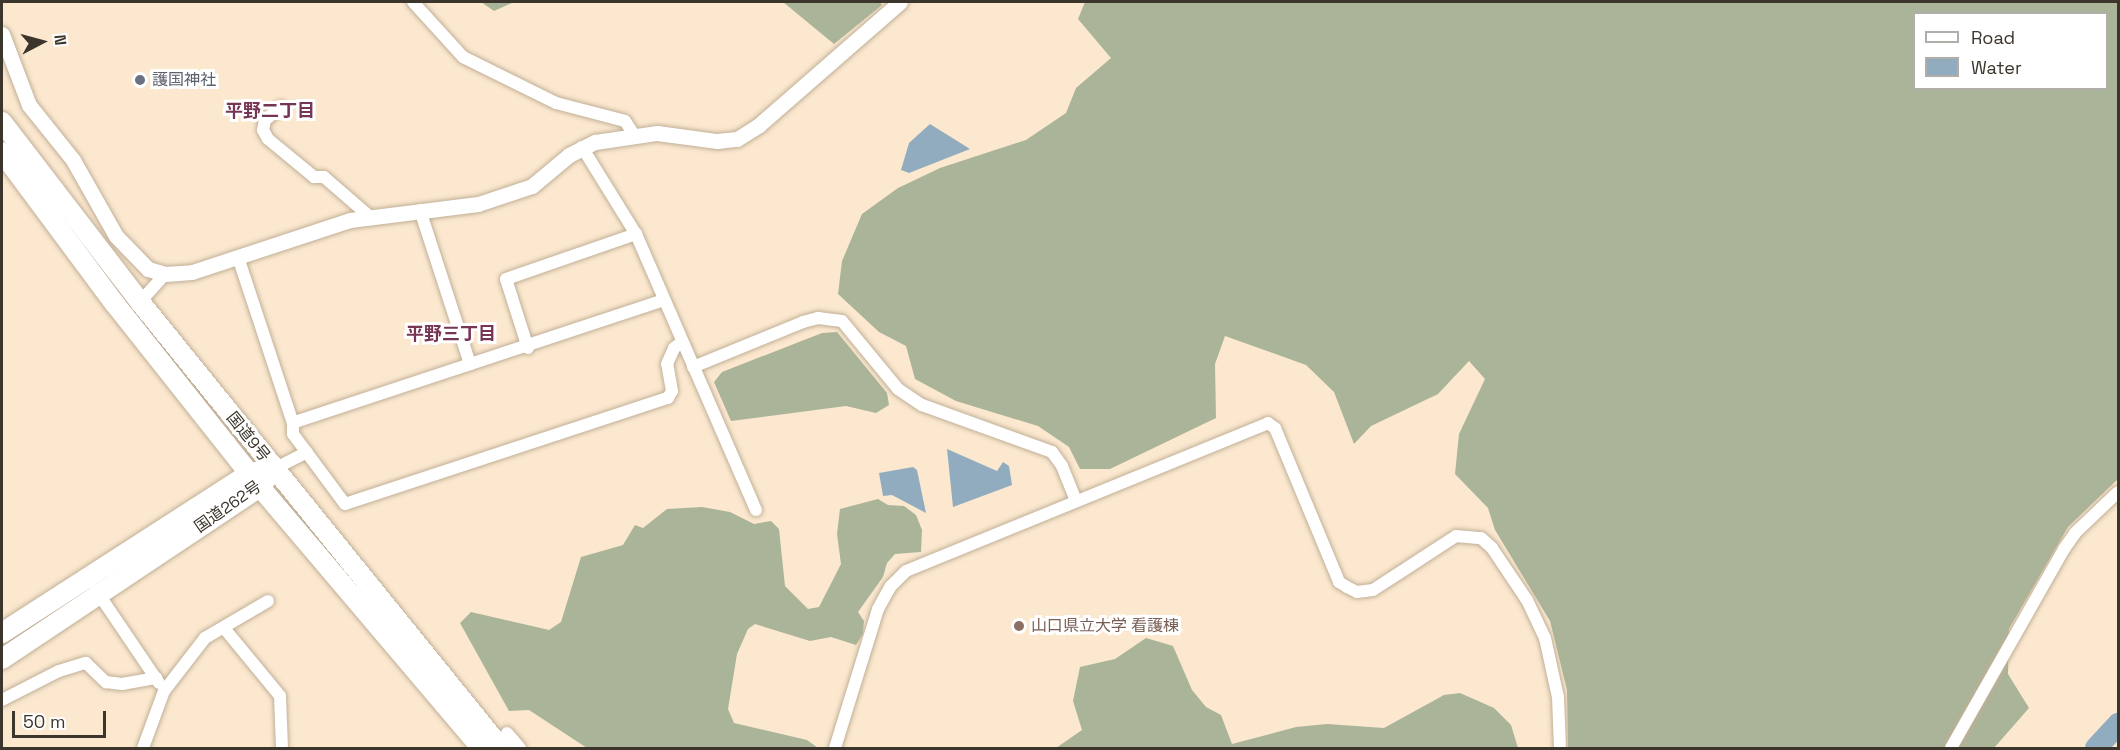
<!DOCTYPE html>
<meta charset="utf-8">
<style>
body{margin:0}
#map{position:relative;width:2120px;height:750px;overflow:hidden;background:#fbe8cf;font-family:"Space Grotesk","Noto Sans JP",sans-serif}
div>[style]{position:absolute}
.forest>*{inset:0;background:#aab498}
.water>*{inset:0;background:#90acbe}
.river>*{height:22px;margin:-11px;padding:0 11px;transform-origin:11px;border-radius:11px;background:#90acbe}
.roads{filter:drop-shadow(0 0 2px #c1af97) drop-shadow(0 0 2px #c1af97)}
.minor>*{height:12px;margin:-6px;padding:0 6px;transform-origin:6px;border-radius:6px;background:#fff}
.tertiary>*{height:15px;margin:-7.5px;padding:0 7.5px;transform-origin:7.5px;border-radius:7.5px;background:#fff}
.trunk>*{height:20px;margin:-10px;padding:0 10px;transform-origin:10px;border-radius:10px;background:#fff}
.dots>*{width:16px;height:16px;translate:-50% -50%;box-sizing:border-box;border:3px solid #fff;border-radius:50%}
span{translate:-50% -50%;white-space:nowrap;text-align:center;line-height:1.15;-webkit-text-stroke:6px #fff;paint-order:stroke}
.worship-label{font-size:16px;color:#5b616d}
.left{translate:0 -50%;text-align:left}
.street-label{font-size:16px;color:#3c352b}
.education-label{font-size:16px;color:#785e54}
.neighbourhood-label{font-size:18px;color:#773554;font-weight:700}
.frame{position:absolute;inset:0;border:3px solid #3c352b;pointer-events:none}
.legend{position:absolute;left:1913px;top:12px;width:195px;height:78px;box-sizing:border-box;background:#fff;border:2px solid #b1aeaa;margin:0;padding:8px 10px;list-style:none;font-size:18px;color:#3c352b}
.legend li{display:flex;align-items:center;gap:12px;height:30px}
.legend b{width:30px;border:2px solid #b1aeaa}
.north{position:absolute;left:12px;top:12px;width:60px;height:60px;-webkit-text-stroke:4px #fff;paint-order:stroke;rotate:84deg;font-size:16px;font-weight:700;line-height:24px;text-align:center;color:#3c352b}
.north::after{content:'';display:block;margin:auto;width:21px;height:27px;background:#3c352b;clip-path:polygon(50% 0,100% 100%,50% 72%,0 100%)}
.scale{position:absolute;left:12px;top:711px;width:94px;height:27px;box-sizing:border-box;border:3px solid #3c352b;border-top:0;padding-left:8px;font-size:18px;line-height:21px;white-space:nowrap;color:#3c352b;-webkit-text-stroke:4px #fff;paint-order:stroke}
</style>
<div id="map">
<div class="forest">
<div style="clip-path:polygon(481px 2px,514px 2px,494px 11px)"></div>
<div style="clip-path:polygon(783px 2px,880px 2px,882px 5px,834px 44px)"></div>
<div style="clip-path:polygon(evenodd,1085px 2px,2118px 2px,2118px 479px,2068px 527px,2009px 629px,2008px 674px,2029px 708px,1994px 748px,1568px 748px,1567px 690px,1550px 621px,1495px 530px,1488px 508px,1455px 474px,1459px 434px,1485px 379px,1469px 361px,1438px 394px,1371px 426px,1354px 444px,1334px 392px,1306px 365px,1225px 336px,1215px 364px,1216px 418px,1110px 469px,1080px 469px,1069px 447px,1038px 426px,956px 401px,915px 379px,906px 346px,879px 332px,838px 294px,842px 261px,862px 214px,898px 188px,940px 168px,1026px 140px,1066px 113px,1076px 88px,1111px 58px,1078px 19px,1085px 2px,1914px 14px,2106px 14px,2106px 88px,1914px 88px,1914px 14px)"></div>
<div style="clip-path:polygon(837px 332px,887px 393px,889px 405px,876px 413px,846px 406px,731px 421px,714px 382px,722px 372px,822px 333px)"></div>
<div style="clip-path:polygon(878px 499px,888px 505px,904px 506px,916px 515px,922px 530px,921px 552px,895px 554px,887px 563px,883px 577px,858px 612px,864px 621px,863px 634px,856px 645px,831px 637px,810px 641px,755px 624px,748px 629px,737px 654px,728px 709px,734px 723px,807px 740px,818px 748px,587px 748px,529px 710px,509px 711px,460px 623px,471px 612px,549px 630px,561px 622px,581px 557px,623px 545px,635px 525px,643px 528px,667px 509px,702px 507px,730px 512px,754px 524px,771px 521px,779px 529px,785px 586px,808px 609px,819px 607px,841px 564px,837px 534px,840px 509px)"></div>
<div style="clip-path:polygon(1146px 638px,1173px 646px,1192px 690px,1206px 707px,1221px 715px,1232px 744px,1296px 727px,1327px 724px,1384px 728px,1444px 695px,1460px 693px,1494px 708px,1511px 725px,1518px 748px,1056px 748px,1082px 730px,1073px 701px,1080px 667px,1115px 659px)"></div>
</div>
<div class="water">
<div style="clip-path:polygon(930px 124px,970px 149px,909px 173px,901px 170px,909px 143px)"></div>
<div style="clip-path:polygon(947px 449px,997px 471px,1003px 462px,1009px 466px,1012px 485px,953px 507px)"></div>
<div style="clip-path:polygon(913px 467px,917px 470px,926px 513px,892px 495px,883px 496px,879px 473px)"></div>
</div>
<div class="river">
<div style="left:2096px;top:748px;width:33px;rotate:-47deg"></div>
</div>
<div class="roads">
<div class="minor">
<div style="left:413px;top:2px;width:74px;rotate:47.7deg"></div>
<div style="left:463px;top:57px;width:104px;rotate:26.3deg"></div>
<div style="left:556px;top:103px;width:71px;rotate:14.6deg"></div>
<div style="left:625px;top:121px;width:17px;rotate:57deg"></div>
<div style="left:281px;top:107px;width:21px;rotate:141deg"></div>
<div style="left:265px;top:120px;width:10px;rotate:101deg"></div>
<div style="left:263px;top:130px;width:10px;rotate:61deg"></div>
<div style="left:268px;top:139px;width:60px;rotate:39.6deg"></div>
<div style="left:314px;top:177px;width:10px"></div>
<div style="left:324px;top:177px;width:60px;rotate:40.9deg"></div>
<div style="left:582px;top:147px;width:102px;rotate:58.2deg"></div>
<div style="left:636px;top:234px;width:301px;rotate:66.5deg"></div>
<div style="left:420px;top:210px;width:162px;rotate:72deg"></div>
<div style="left:238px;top:257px;width:175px;rotate:71.7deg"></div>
<div style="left:664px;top:300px;width:391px;rotate:161.7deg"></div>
<div style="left:293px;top:423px;width:11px;rotate:90deg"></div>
<div style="left:293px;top:434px;width:87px;rotate:53.4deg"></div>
<div style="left:345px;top:504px;width:340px;rotate:-18.2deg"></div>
<div style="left:668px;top:398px;width:8px;rotate:-60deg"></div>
<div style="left:672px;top:391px;width:27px;rotate:-100deg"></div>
<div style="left:667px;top:364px;width:17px;rotate:-66deg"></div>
<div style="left:674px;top:348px;width:10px;rotate:-37deg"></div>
<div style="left:140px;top:302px;width:38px;rotate:-48deg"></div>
<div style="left:528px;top:348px;width:72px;rotate:-107.7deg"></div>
<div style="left:506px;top:279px;width:138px;rotate:-19.1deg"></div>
<div style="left:693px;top:367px;width:119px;rotate:-22.2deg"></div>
<div style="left:803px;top:322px;width:16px;rotate:-15deg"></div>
<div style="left:818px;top:318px;width:24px;rotate:7deg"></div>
<div style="left:842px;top:321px;width:88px;rotate:50.5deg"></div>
<div style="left:898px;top:389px;width:29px;rotate:34deg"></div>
<div style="left:922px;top:405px;width:138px;rotate:19.9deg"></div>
<div style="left:1052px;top:452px;width:17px;rotate:54deg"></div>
<div style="left:1062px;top:466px;width:38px;rotate:68deg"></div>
<div style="left:274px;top:469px;width:37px;rotate:-27deg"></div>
<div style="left:96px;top:590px;width:112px;rotate:55.9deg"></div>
<div style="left:224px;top:628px;width:88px;rotate:50.5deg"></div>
<div style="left:280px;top:696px;width:52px;rotate:87.8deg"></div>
<div style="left:2px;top:700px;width:64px;rotate:-27deg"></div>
<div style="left:59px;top:671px;width:28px;rotate:-17deg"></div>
<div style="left:86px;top:663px;width:28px;rotate:44deg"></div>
<div style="left:106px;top:682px;width:16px;rotate:7deg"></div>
<div style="left:122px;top:684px;width:35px;rotate:-10deg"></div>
<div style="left:507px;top:733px;width:20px;rotate:49deg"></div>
<div style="left:143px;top:748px;width:61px;rotate:-69.8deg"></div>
<div style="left:164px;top:691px;width:67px;rotate:-52.3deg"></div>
<div style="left:205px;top:638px;width:73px;rotate:-30.4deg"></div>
<div style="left:835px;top:748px;width:145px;rotate:-72.8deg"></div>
<div style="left:878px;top:609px;width:26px;rotate:-61deg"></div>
<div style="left:891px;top:586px;width:21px;rotate:-45deg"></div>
<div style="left:906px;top:571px;width:391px;rotate:-22.2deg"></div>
<div style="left:1268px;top:423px;width:9px;rotate:36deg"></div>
<div style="left:1275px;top:428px;width:167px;rotate:67.4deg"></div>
<div style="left:1339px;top:582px;width:9px;rotate:32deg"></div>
<div style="left:1347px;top:587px;width:11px;rotate:27deg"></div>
<div style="left:1357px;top:592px;width:16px;rotate:-7deg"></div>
<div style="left:1373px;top:590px;width:99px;rotate:-33deg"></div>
<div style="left:1456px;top:536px;width:25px;rotate:5deg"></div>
<div style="left:1481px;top:538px;width:15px;rotate:42deg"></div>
<div style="left:1492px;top:548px;width:63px;rotate:56.1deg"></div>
<div style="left:1527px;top:600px;width:42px;rotate:64.7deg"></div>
<div style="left:1545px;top:638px;width:60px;rotate:77.6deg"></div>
<div style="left:1558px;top:697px;width:51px;rotate:87.8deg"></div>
<div style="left:1951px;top:748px;width:229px;rotate:-60.4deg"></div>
<div style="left:2064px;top:549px;width:19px;rotate:-55deg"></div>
<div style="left:2075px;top:533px;width:59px;rotate:-43.6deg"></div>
</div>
<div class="tertiary">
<div style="left:2px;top:34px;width:76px;rotate:69.2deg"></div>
<div style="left:29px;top:105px;width:70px;rotate:51.3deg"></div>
<div style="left:73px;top:160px;width:87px;rotate:60.5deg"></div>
<div style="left:116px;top:236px;width:46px;rotate:45.9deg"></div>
<div style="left:148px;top:269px;width:18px;rotate:16deg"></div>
<div style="left:165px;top:274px;width:27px;rotate:-4deg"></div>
<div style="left:192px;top:272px;width:166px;rotate:-18.2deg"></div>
<div style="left:350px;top:220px;width:129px;rotate:-7.1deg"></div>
<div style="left:478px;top:204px;width:57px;rotate:-18.4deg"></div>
<div style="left:532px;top:186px;width:48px;rotate:-40deg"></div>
<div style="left:569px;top:155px;width:29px;rotate:-27deg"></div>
<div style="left:595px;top:142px;width:63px;rotate:-8.3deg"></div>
<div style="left:657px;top:133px;width:61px;rotate:7.6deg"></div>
<div style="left:717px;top:141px;width:20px;rotate:-6deg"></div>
<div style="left:737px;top:139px;width:26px;rotate:-32deg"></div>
<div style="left:759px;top:125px;width:187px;rotate:-41.1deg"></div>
</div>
<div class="trunk">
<div style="left:2px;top:122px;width:227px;rotate:52.5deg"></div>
<div style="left:140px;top:302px;width:574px;rotate:51.01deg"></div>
<div style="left:2px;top:152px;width:189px;rotate:53.4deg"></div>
<div style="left:115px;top:304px;width:233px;rotate:51.6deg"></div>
<div style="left:260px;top:487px;width:342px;rotate:49.7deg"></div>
<div style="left:2px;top:633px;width:295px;rotate:-32.8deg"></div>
<div style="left:250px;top:473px;width:13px;rotate:-9deg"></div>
<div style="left:2px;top:659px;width:310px;rotate:-33.7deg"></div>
<div style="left:260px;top:487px;width:11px;rotate:-52deg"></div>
</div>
</div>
<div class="dots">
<div style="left:140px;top:80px;background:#6b7280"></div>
<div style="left:1019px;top:626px;background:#8d6e63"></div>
</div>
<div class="worship-label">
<span class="left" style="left:152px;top:80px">護国神社</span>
</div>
<div class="street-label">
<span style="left:248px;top:437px;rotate:51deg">国道9号</span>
<span style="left:228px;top:507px;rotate:-35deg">国道262号</span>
</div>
<div class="education-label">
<span class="left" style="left:1031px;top:626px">山口県立大学 看護棟</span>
</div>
<div class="neighbourhood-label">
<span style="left:270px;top:111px">平野二丁目</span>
<span style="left:451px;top:334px">平野三丁目</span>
</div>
<div class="frame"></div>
<ul class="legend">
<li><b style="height:8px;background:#fff"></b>Road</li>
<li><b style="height:16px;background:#90acbe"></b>Water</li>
</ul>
<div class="north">N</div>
<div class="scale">50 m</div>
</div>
